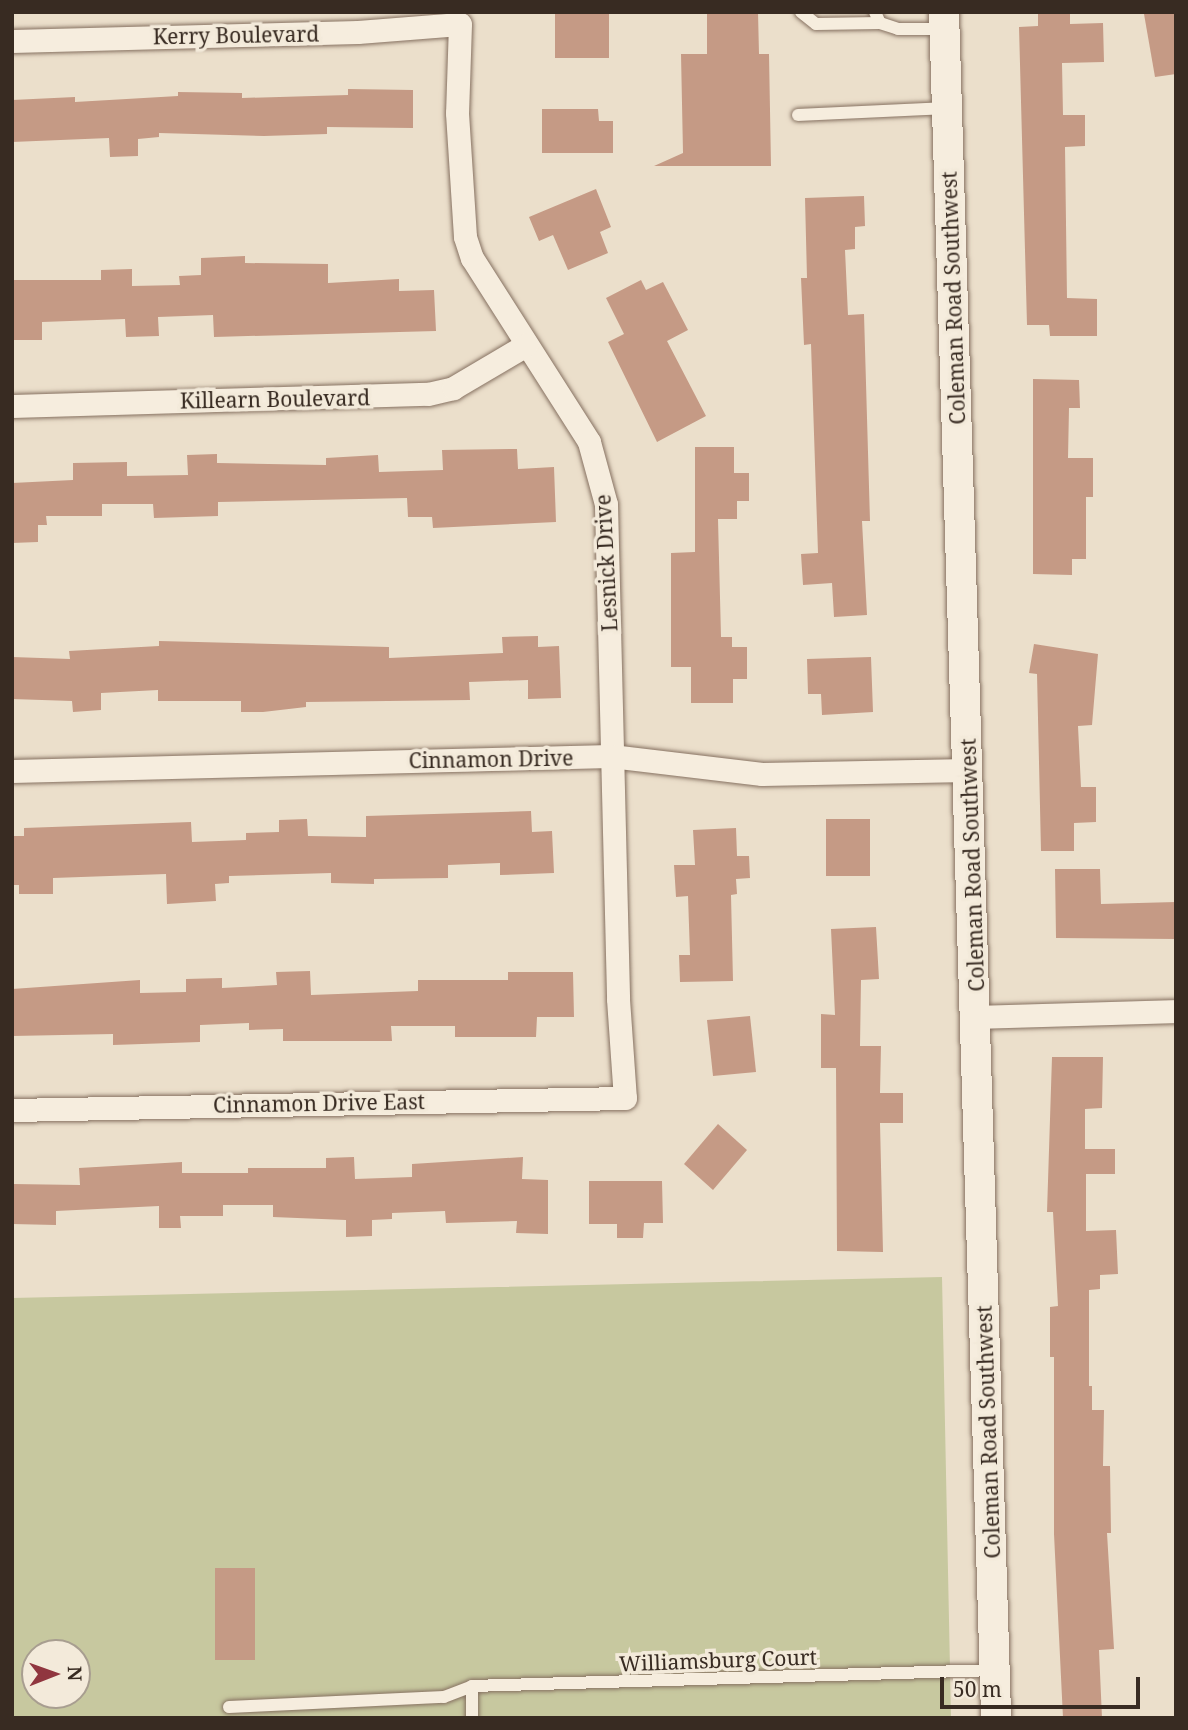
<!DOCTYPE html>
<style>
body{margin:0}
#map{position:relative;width:1188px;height:1730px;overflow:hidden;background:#ebdfcb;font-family:"Noto Serif",serif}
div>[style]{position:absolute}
.green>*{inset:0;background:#c7c89f}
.building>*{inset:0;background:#c59a85}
.roads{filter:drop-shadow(0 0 2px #867161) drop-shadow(0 0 2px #867161)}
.service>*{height:12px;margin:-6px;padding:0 6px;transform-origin:6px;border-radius:6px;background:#f6edde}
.minor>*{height:23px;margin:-11.5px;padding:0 11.5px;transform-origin:11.5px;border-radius:11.5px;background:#f6edde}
.tertiary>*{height:30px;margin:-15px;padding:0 15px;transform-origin:15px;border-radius:15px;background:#f6edde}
span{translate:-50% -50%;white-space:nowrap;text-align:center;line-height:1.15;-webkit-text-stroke:7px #f3eada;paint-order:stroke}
.street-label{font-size:21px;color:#382b22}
.frame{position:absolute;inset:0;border:14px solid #382b22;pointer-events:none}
.north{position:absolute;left:21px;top:1639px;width:70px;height:70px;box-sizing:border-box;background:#f3eada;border:2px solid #a89e90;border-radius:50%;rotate:89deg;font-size:19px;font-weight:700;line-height:28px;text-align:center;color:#382b22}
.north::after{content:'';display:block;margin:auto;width:24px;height:32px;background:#90363f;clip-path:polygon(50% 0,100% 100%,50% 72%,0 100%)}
.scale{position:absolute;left:940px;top:1677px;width:200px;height:32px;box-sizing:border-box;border:4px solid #382b22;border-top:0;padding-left:9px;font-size:21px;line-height:24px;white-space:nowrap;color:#382b22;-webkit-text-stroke:5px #f3eada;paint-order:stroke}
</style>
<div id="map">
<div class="green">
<div style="clip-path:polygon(evenodd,942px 1277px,951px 1718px,12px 1718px,12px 1298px,942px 1277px,35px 1653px,77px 1653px,77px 1695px,35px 1695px,35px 1653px)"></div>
</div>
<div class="building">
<div style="clip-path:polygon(555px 12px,609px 12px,609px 58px,555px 58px)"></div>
<div style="clip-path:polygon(707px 12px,758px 12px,759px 54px,769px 54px,771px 166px,654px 166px,683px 153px,681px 54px,707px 54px)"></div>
<div style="clip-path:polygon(1038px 12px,1070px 12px,1070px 24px,1103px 23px,1104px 62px,1062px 63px,1063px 115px,1085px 115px,1085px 146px,1065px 147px,1067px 298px,1097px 299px,1097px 336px,1050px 336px,1049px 325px,1027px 325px,1019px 27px,1038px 26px)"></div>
<div style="clip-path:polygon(1176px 12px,1176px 74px,1155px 77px,1144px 14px)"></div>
<div style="clip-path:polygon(348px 89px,413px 90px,413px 128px,327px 127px,327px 134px,264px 136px,159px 133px,159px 137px,138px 139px,138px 156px,110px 157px,109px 138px,12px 142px,12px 100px,75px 97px,75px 102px,178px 96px,178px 92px,242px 93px,242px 98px,348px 95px)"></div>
<div style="clip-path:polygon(542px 109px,598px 109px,599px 121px,613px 121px,613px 153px,542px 153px)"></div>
<div style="clip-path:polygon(596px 189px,611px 227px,600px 232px,608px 253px,568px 270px,553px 235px,539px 241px,529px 217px)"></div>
<div style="clip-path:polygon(864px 196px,865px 226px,855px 227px,855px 249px,845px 250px,848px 315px,864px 314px,870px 521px,862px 521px,867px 615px,834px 617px,832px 583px,803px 585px,801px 554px,818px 553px,811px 344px,804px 345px,801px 278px,807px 278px,805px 198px)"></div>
<div style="clip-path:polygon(245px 256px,245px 263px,328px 264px,328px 283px,399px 279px,399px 291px,434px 290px,436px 331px,214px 337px,213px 315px,158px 317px,159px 336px,126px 337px,125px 319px,42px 322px,42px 340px,12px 340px,12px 280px,101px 280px,101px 270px,132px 269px,132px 286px,180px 285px,179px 276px,201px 275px,201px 258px)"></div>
<div style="clip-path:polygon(641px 280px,646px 290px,663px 282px,688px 330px,667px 341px,706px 416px,657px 442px,608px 342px,624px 334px,606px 298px)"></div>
<div style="clip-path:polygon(1033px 379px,1079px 380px,1080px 408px,1069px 408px,1068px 458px,1093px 458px,1093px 497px,1086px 497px,1086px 559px,1072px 559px,1072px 575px,1033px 574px)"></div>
<div style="clip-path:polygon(695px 447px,734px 447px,734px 473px,749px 473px,749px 501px,737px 501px,737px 519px,718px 519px,721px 637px,732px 637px,732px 647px,747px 647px,747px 679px,733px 679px,733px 703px,691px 703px,691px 667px,671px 667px,671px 553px,695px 552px)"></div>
<div style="clip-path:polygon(517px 449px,518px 469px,554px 467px,556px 522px,433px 528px,432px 517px,408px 517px,407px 498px,218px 502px,218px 516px,154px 518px,153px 504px,102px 504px,102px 516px,46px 516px,47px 525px,38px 525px,38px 542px,12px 543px,12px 483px,73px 480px,73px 463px,127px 462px,127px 476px,188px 475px,187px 455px,217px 454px,217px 463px,326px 465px,326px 458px,378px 455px,379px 472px,443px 470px,442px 450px)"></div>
<div style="clip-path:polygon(538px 636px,538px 647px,559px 646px,561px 698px,528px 699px,528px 680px,469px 682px,470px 700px,306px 702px,306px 707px,263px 712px,241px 712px,241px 701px,158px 701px,158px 690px,101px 693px,101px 710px,73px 712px,72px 701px,12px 699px,12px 657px,70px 659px,69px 651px,159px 646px,159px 641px,389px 647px,389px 658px,503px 653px,502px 637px)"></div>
<div style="clip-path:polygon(1034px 644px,1098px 654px,1092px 725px,1078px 726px,1081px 787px,1096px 787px,1096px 822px,1074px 823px,1074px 851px,1041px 851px,1037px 674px,1029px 673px)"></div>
<div style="clip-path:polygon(871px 657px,873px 712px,822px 715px,821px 694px,808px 694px,807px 659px)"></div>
<div style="clip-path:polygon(531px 811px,532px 832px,552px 831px,554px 873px,500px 875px,500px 863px,448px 865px,448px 878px,374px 879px,374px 884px,331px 883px,331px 873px,229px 876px,229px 883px,215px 884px,216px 901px,167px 904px,166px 874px,53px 878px,53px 894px,19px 894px,19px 885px,12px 885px,12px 836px,24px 836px,24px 828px,191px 822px,192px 842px,246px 840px,246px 833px,279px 832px,279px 820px,307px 819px,308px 836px,366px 837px,366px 816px)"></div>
<div style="clip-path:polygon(826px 819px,870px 819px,870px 876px,826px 876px)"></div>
<div style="clip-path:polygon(736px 828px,737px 856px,749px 856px,750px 878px,736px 879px,737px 894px,731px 895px,733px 981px,680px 982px,679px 955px,690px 955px,688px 896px,676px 897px,674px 865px,695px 865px,693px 830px)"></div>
<div style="clip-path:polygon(1055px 869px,1100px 869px,1101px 904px,1176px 902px,1176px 939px,1056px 938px)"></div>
<div style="clip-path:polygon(876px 927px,879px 979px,861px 980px,860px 1046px,881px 1046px,880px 1093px,903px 1093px,903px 1123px,880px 1123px,883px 1252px,837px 1251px,836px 1068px,821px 1068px,821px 1014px,835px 1015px,831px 929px)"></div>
<div style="clip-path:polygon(310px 971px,311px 995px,418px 991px,418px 980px,508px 980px,508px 972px,573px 972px,574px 1017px,537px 1017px,536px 1037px,455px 1037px,455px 1026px,391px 1026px,392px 1041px,283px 1041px,283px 1029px,249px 1030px,249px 1023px,200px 1025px,200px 1042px,113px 1045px,113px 1034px,12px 1036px,12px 989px,140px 980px,140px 993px,186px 992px,186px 979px,222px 978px,222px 988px,277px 985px,276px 972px)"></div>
<div style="clip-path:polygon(750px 1016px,756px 1072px,713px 1076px,707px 1020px)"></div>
<div style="clip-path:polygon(1052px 1057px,1103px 1057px,1102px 1108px,1085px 1109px,1085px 1149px,1115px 1149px,1115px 1174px,1086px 1174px,1086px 1231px,1116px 1230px,1118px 1274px,1100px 1275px,1100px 1289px,1089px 1290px,1089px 1386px,1092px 1386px,1092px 1410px,1104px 1410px,1103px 1466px,1110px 1466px,1111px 1533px,1107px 1533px,1114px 1649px,1099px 1650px,1102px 1718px,1063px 1718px,1054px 1534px,1054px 1357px,1050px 1357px,1050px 1307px,1058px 1306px,1053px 1212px,1047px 1212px)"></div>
<div style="clip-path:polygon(718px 1124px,747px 1150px,713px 1190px,684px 1164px)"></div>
<div style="clip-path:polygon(354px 1157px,355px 1179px,412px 1177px,412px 1164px,523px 1157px,522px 1179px,548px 1180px,548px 1234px,516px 1233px,517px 1221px,446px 1223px,445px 1211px,392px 1213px,392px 1219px,372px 1220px,372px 1236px,346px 1237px,346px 1220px,273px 1217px,273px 1205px,223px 1205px,223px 1216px,180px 1216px,181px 1228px,159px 1228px,159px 1206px,56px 1211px,56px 1225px,12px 1224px,12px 1184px,80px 1185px,79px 1168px,182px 1162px,182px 1173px,248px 1173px,248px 1168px,326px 1168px,326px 1158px)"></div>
<div style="clip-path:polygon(589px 1181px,662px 1181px,663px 1223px,644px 1223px,643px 1238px,617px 1238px,617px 1224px,589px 1224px)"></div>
<div style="clip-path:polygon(215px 1568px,255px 1568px,255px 1660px,215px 1660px)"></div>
</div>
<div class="roads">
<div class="service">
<div style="left:801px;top:12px;width:19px;rotate:39deg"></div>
<div style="left:816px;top:24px;width:64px;rotate:-0.9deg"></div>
<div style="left:875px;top:12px;width:12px;rotate:66deg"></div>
<div style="left:880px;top:23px;width:19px;rotate:18deg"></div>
<div style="left:898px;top:29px;width:45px"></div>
<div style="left:798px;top:115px;width:149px;rotate:-2.7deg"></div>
<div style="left:472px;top:1686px;width:32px;rotate:90deg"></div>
<div style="left:229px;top:1707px;width:215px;rotate:-2.7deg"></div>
<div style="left:444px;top:1697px;width:30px;rotate:-21deg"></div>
<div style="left:472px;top:1686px;width:523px;rotate:-1.75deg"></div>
</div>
<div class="minor">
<div style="left:12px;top:41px;width:346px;rotate:-1.5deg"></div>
<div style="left:358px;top:32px;width:102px;rotate:-4.5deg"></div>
<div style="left:460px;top:24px;width:89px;rotate:91.9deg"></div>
<div style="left:457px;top:113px;width:124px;rotate:86.3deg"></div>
<div style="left:465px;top:237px;width:22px;rotate:72deg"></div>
<div style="left:472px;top:258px;width:218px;rotate:57.5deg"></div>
<div style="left:589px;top:442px;width:64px;rotate:74.7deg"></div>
<div style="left:606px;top:504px;width:495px;rotate:88.6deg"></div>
<div style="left:618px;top:999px;width:99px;rotate:86deg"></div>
<div style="left:625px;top:1098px;width:613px;rotate:178.88deg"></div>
<div style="left:12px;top:406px;width:416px;rotate:-1.7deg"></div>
<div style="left:428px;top:394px;width:26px;rotate:-13deg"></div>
<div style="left:453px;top:388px;width:85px;rotate:-30.5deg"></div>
<div style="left:12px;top:771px;width:599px;rotate:-1.43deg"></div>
<div style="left:611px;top:756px;width:152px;rotate:6.8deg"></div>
<div style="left:762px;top:774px;width:206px;rotate:-1.1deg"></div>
<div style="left:977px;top:1017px;width:199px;rotate:-1.7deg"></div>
</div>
<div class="tertiary">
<div style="left:944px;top:12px;width:1707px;rotate:88.25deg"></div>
</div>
</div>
<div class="street-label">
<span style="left:236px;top:35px;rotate:-1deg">Kerry Boulevard</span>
<span style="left:953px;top:298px;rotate:-92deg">Coleman Road Southwest</span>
<span style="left:275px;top:399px;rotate:-1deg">Killearn Boulevard</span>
<span style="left:606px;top:563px;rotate:-93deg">Lesnick Drive</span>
<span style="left:491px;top:759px;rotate:-1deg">Cinnamon Drive</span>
<span style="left:972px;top:865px;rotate:-92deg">Coleman Road Southwest</span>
<span style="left:319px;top:1103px;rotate:-1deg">Cinnamon Drive East</span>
<span style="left:988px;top:1432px;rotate:-92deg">Coleman Road Southwest</span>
<span style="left:718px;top:1660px;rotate:-2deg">Williamsburg Court</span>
</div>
<div class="frame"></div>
<div class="north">N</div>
<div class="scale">50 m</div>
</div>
